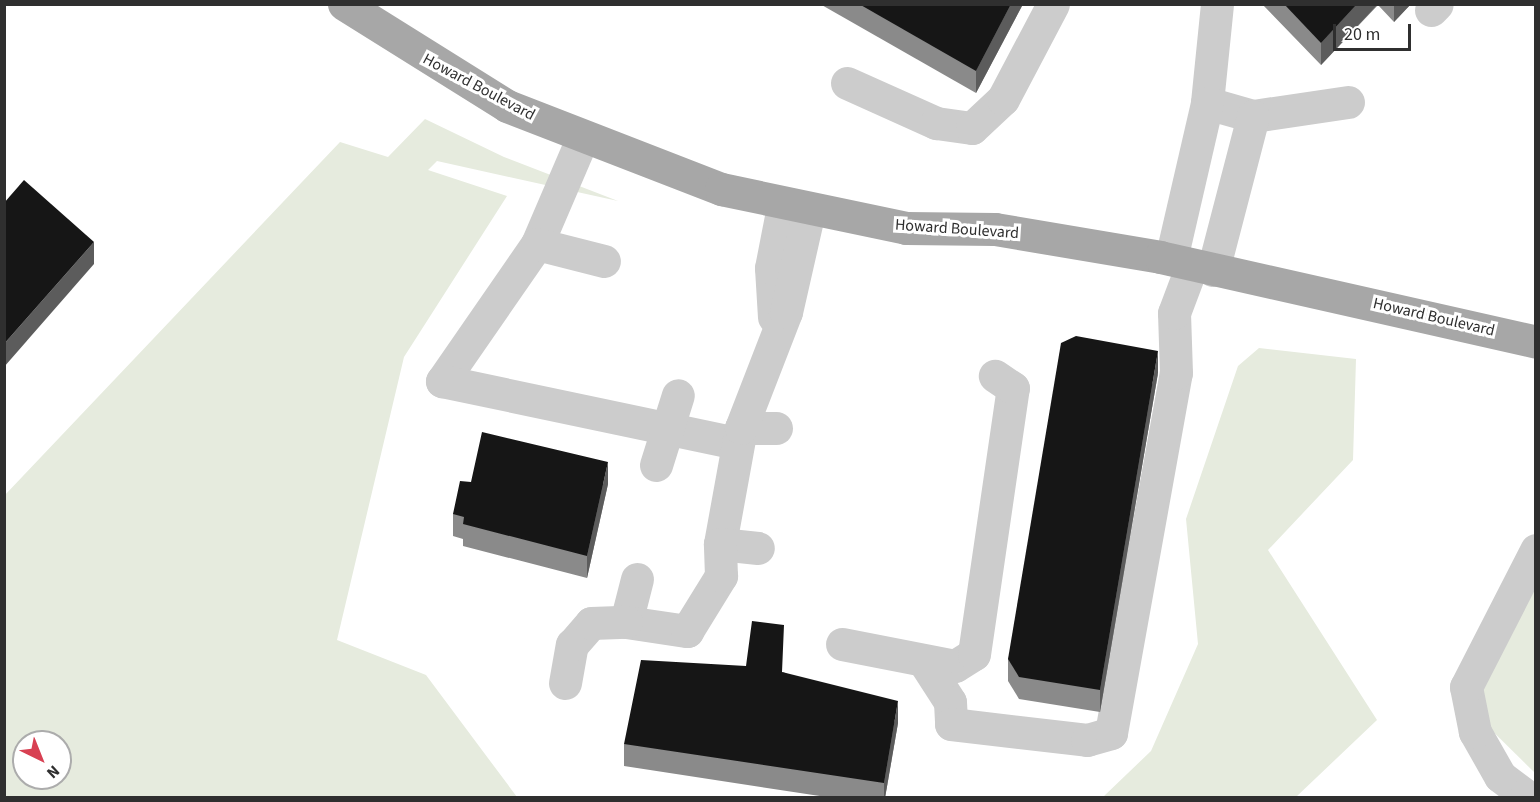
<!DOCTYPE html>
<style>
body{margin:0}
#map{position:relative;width:1540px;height:802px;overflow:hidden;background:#fff;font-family:"Source Sans 3",sans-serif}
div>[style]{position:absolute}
.green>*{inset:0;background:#e6ebde}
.minor>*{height:33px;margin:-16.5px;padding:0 16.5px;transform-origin:16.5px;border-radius:16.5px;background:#ccc}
.major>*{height:33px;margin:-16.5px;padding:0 16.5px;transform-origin:16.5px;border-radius:16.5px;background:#a7a7a7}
.wall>*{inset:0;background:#8a8a8a}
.shaded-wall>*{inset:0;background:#5c5c5c}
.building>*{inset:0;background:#161616}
span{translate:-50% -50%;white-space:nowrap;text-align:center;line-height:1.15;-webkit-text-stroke:6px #fff;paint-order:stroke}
.street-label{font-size:16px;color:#2f2f2f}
.frame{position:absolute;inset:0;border:6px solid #2f2f2f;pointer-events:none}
.north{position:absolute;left:12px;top:730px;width:60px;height:60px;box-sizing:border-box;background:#fff;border:2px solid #acacac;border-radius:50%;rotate:137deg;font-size:16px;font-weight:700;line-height:24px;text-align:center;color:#2f2f2f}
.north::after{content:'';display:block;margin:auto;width:21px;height:27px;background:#d84052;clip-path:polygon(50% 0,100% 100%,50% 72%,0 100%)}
.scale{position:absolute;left:1333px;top:24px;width:78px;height:27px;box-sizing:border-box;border:3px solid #2f2f2f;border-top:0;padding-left:8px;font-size:18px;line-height:21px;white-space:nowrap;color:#2f2f2f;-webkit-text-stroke:4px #fff;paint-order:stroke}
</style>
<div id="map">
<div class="green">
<div style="clip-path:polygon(evenodd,425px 119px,504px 157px,618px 201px,437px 161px,428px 170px,507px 196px,404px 357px,337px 640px,426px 675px,517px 797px,5px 797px,4px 496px,340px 142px,388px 157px,425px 119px,24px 742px,60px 742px,60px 778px,24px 778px,24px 742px)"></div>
<div style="clip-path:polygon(1259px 348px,1356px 359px,1353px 460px,1268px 550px,1377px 720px,1296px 797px,1103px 797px,1151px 751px,1198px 644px,1186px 519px,1238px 366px)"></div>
<div style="clip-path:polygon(1535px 589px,1535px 773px,1470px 709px)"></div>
</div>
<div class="minor">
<div style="left:1217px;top:4px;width:100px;rotate:95.8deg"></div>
<div style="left:1207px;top:103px;width:48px;rotate:15.8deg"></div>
<div style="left:1253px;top:116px;width:96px;rotate:-8.4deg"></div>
<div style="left:1431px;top:10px;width:8px;rotate:-45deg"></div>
<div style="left:847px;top:83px;width:98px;rotate:24.2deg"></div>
<div style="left:936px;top:123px;width:36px;rotate:8deg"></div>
<div style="left:972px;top:128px;width:42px;rotate:-43.1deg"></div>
<div style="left:1003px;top:99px;width:107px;rotate:-62.2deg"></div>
<div style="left:582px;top:139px;width:114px;rotate:113.2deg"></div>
<div style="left:537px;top:244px;width:167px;rotate:124.7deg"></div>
<div style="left:442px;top:381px;width:299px;rotate:11.9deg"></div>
<div style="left:537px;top:244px;width:69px;rotate:14.2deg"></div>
<div style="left:1171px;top:259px;width:160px;rotate:-77deg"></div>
<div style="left:1213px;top:270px;width:159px;rotate:-75.4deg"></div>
<div style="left:774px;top:317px;width:49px;rotate:-93.5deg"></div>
<div style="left:771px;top:268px;width:63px;rotate:-79deg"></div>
<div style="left:741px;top:428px;width:118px;rotate:100.3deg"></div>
<div style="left:720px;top:544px;width:38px;rotate:6deg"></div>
<div style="left:776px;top:428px;width:35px;rotate:180deg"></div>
<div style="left:741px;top:428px;width:124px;rotate:-68.8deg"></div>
<div style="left:786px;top:312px;width:104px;rotate:-77.2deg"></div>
<div style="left:656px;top:465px;width:73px;rotate:-72.6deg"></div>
<div style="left:637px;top:579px;width:44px;rotate:104.3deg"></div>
<div style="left:626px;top:622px;width:62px;rotate:8.4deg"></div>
<div style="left:687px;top:631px;width:65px;rotate:-58.3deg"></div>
<div style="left:721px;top:576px;width:32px;rotate:-92deg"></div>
<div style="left:842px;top:644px;width:115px;rotate:11deg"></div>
<div style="left:955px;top:666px;width:22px;rotate:-32deg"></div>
<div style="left:974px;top:654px;width:269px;rotate:-81.7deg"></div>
<div style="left:1013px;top:388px;width:22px;rotate:-146deg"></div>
<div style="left:925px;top:663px;width:46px;rotate:57.3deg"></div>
<div style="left:950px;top:702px;width:22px;rotate:87deg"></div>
<div style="left:951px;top:724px;width:137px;rotate:6.7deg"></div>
<div style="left:1087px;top:740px;width:25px;rotate:-16deg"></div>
<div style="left:1111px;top:733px;width:366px;rotate:-79.8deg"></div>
<div style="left:1176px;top:373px;width:60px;rotate:-91.9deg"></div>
<div style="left:1174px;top:313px;width:51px;rotate:-69.4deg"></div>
<div style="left:565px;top:683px;width:39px;rotate:-80deg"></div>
<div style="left:572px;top:645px;width:29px;rotate:-49deg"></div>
<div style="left:591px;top:623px;width:35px;rotate:-2deg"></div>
<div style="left:1529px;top:798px;width:36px;rotate:-143deg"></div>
<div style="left:1500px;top:776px;width:51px;rotate:-119.6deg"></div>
<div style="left:1475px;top:732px;width:46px;rotate:-101.3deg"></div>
<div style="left:1466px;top:687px;width:154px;rotate:-62.9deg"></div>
</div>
<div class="major">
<div style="left:344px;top:4px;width:192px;rotate:32deg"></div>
<div style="left:507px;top:106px;width:230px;rotate:21.2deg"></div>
<div style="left:721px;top:189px;width:189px;rotate:11.9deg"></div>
<div style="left:906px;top:228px;width:89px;rotate:0.6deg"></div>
<div style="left:995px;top:229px;width:167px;rotate:9.6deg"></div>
<div style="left:1160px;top:257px;width:385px;rotate:12.7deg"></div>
</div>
<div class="wall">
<div style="clip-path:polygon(820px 4px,1023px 4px,976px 93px)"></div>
<div style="clip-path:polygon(1262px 4px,1411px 4px,1394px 22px,1378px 5px,1321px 65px)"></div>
<div style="clip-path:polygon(1158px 373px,1100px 712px,1019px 699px,1008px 681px,1008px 659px)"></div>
<div style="clip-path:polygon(471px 482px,608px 484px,587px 578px,463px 546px,463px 539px,453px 536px,453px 514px)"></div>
<div style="clip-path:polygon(783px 672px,898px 723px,885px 798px,833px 798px,624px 766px,624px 744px)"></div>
</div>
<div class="shaded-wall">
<div style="clip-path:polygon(1011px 4px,1023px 4px,976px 93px,976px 71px)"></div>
<div style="clip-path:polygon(1357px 4px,1378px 4px,1321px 65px,1321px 43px)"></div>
<div style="clip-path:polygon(1394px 4px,1411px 4px,1394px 22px)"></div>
<div style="clip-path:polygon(94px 242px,94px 264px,4px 367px,4px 344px)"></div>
<div style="clip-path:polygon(1158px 351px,1158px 373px,1100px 712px,1100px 690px)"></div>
<div style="clip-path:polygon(608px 462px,608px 484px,587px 578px,587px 556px)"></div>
<div style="clip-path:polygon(898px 701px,898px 723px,885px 798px,884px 798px,884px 783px)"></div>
</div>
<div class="building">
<div style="clip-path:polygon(859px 4px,1011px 4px,976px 71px)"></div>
<div style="clip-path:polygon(1284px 4px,1357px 4px,1321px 43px)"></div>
<div style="clip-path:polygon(24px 180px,94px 242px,4px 344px,4px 203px)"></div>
<div style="clip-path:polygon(1076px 336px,1158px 351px,1100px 690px,1019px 677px,1008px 659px,1061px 343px)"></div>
<div style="clip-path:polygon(482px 432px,608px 462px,587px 556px,463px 524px,464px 517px,453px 514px,460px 481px,471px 482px)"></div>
<div style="clip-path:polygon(752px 621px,784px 625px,782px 672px,898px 701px,884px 783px,624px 744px,641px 660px,746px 666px)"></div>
</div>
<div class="street-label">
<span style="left:479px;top:87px;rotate:28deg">Howard Boulevard</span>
<span style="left:957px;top:229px;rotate:4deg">Howard Boulevard</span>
<span style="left:1434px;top:317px;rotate:13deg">Howard Boulevard</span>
</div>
<div class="frame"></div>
<div class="north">N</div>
<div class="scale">20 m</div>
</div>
